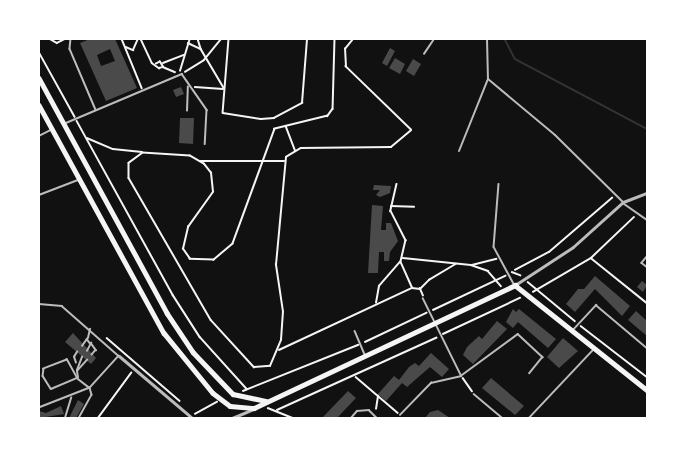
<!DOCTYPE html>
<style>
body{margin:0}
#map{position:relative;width:686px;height:457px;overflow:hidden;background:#111;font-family:Barlow,sans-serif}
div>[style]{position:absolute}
.stream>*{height:1.5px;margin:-0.75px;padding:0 0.75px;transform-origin:0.75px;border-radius:0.75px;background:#333}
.building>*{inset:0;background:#4a4a4a}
.path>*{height:1.5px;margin:-0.75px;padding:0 0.75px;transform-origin:0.75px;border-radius:0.75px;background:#f5f5f5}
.service>*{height:1.5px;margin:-0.75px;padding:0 0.75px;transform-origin:0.75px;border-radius:0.75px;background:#bcbcbc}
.pedestrian>*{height:2px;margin:-1px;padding:0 1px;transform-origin:1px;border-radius:1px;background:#bcbcbc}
.minor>*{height:3px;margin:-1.5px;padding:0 1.5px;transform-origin:1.5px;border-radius:1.5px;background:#bcbcbc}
.secondary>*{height:4.5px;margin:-2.25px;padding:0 2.25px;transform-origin:2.25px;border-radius:2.25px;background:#f5f5f5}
span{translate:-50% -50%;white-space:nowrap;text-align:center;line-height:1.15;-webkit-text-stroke:6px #fff;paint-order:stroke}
.frame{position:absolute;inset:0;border:40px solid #fff;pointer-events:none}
</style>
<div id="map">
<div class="stream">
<div style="left:505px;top:39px;width:22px;rotate:63deg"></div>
<div style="left:515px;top:59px;width:149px;rotate:27.9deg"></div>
</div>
<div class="building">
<div style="clip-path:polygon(evenodd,90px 39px,115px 39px,137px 88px,106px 101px,80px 43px,90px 39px,110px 49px,115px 61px,101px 66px,97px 55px,110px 49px)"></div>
<div style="clip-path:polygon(390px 48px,395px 51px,387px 66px,382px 63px)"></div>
<div style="clip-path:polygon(395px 58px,405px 64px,400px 74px,389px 68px)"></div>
<div style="clip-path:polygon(413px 59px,421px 64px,414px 76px,406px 71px)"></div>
<div style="clip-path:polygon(181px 87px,184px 94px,176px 97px,173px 90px)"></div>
<div style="clip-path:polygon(180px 118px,194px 118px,193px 144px,179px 143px)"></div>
<div style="clip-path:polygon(374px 185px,391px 186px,390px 193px,380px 197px,376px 195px,380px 190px,373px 190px)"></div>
<div style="clip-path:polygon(372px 205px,383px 206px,381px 230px,386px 230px,386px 223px,391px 223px,398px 241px,390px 252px,389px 261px,384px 261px,384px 252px,379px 252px,378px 273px,368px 273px)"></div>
<div style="clip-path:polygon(595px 276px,630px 306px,622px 316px,595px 289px,575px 312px,566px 304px,578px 289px,584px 289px)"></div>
<div style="clip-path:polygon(642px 281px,647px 285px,643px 292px,637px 287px)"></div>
<div style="clip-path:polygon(513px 309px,516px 312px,519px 309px,556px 339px,548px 348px,518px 322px,513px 328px,506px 322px)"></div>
<div style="clip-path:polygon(636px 311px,647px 321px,647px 336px,628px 320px)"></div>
<div style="clip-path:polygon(497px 321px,507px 329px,473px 364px,463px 355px,467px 347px,479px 336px,482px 339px)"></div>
<div style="clip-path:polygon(73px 333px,96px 358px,91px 364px,65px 342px)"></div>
<div style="clip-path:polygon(563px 338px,578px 351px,559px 368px,547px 357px)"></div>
<div style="clip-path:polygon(431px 353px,449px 369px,442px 377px,430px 367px,407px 387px,402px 383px,386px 401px,378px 394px,394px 376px,399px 380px,409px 367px,415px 363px,419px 366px)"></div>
<div style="clip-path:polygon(491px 378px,524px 406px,515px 415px,482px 388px)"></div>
<div style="clip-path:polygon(348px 391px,356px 398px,337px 418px,322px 418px)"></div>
<div style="clip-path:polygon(78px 400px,84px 404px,76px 418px,69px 418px)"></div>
<div style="clip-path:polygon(61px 406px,64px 414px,39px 418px,39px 411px,46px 413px)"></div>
<div style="clip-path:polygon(438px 410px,450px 418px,425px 418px,430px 412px)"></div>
</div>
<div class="path">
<div style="left:50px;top:39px;width:8px;rotate:30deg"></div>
<div style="left:57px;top:43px;width:9px;rotate:-27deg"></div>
<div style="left:122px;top:39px;width:53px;rotate:67.8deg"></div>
<div style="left:141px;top:39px;width:26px;rotate:65deg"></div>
<div style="left:152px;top:63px;width:9px;rotate:36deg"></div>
<div style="left:159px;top:68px;width:4px;rotate:-14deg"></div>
<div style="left:163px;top:67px;width:6px;rotate:-121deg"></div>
<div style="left:160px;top:62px;width:4px;rotate:153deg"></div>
<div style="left:198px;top:39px;width:10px;rotate:73deg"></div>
<div style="left:229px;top:39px;width:74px;rotate:94.6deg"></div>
<div style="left:223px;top:113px;width:38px;rotate:9deg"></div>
<div style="left:261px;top:119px;width:13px;rotate:-4deg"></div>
<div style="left:274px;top:118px;width:32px;rotate:-28deg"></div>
<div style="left:302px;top:103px;width:64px;rotate:-85.5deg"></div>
<div style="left:335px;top:39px;width:70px;rotate:91.6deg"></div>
<div style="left:333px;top:109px;width:9px;rotate:126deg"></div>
<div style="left:328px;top:116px;width:55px;rotate:166.2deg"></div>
<div style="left:275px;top:129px;width:122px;rotate:110.1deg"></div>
<div style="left:233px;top:244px;width:25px;rotate:140deg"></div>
<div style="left:214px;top:260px;width:24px;rotate:-178deg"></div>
<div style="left:190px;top:259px;width:12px;rotate:-125deg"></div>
<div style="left:183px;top:249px;width:23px;rotate:-77deg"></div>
<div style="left:188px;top:227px;width:43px;rotate:-54.5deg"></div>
<div style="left:213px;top:192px;width:19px;rotate:-96deg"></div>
<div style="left:211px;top:173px;width:11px;rotate:-128deg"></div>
<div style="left:204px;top:164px;width:16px;rotate:-150deg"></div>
<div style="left:190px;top:156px;width:47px;rotate:-176.3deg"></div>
<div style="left:143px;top:153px;width:17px;rotate:144deg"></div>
<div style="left:129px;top:163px;width:15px;rotate:90deg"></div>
<div style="left:129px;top:178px;width:164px;rotate:60deg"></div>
<div style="left:211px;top:320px;width:64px;rotate:47.5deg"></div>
<div style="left:254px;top:367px;width:16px;rotate:-4deg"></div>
<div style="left:270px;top:366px;width:28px;rotate:-67deg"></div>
<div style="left:281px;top:340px;width:28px;rotate:-86deg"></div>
<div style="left:283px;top:312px;width:48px;rotate:-98.5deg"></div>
<div style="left:276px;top:265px;width:108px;rotate:-84.7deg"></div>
<div style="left:286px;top:157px;width:17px;rotate:-31deg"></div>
<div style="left:301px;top:148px;width:90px;rotate:-0.6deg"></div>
<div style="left:391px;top:147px;width:26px;rotate:-40deg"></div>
<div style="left:411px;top:130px;width:91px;rotate:-135.9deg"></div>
<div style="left:346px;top:67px;width:18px;rotate:-93deg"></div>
<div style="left:345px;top:49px;width:13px;rotate:-51deg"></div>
<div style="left:188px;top:43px;width:14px;rotate:25deg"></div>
<div style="left:201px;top:49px;width:45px;rotate:59.5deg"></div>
<div style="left:126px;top:47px;width:8px;rotate:23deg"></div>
<div style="left:133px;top:50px;width:12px;rotate:-66deg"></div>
<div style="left:39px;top:52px;width:74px;rotate:61deg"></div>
<div style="left:163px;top:63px;width:22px;rotate:-21deg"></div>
<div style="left:163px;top:67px;width:13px;rotate:23deg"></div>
<div style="left:180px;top:71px;width:34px;rotate:-73deg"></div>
<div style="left:185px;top:72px;width:22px;rotate:-32deg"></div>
<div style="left:204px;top:60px;width:27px;rotate:-51deg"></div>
<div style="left:195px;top:87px;width:28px;rotate:4deg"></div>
<div style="left:77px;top:121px;width:199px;rotate:61.1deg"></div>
<div style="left:173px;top:295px;width:50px;rotate:57.3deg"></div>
<div style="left:200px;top:337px;width:70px;rotate:47.9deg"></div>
<div style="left:286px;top:126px;width:26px;rotate:69deg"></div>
<div style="left:87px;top:138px;width:28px;rotate:23deg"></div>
<div style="left:113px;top:149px;width:29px;rotate:6deg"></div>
<div style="left:200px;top:161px;width:84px"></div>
<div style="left:397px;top:184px;width:28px;rotate:103deg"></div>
<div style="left:391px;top:211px;width:33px;rotate:63deg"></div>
<div style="left:406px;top:240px;width:23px;rotate:103deg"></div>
<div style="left:401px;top:262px;width:27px;rotate:66deg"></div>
<div style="left:391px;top:206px;width:23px;rotate:2deg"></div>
<div style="left:403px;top:258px;width:68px;rotate:5.9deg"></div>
<div style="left:471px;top:265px;width:18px;rotate:19deg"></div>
<div style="left:488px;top:271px;width:20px;rotate:49deg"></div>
<div style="left:591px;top:258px;width:72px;rotate:38.8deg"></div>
<div style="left:472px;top:265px;width:25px;rotate:-14deg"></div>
<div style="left:515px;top:270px;width:38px;rotate:-28deg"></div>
<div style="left:549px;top:252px;width:83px;rotate:-40.6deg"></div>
<div style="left:512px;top:272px;width:9px;rotate:21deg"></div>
<div style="left:528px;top:282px;width:61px;rotate:39.7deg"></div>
<div style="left:533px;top:292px;width:67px;rotate:-30.4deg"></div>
<div style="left:591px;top:258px;width:59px;rotate:-43.6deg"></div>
<div style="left:423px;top:296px;width:8px;rotate:-113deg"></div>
<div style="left:420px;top:289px;width:13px;rotate:-45deg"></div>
<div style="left:429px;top:280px;width:31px;rotate:-31deg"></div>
<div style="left:376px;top:303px;width:17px;rotate:-80deg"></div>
<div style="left:379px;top:286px;width:32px;rotate:-49deg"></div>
<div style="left:433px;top:310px;width:80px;rotate:-25.3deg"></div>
<div style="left:581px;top:326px;width:83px;rotate:37.7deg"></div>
<div style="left:443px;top:334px;width:85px;rotate:-25.1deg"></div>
<div style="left:107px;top:338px;width:96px;rotate:40.8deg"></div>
<div style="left:365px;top:342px;width:68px;rotate:-25.4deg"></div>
<div style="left:279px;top:350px;width:147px;rotate:-25deg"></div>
<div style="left:412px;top:288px;width:8px;rotate:7deg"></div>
<div style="left:356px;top:377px;width:55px;rotate:40.6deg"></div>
<div style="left:463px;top:378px;width:16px;rotate:55deg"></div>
<div style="left:243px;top:391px;width:124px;rotate:-21.8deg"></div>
<div style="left:268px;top:408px;width:27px;rotate:22deg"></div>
<div style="left:376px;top:409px;width:13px;rotate:-81deg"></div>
<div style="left:277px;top:410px;width:175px;rotate:-24.4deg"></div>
<div style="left:195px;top:414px;width:25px;rotate:-29deg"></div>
<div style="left:98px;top:418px;width:56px;rotate:-53.7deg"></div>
</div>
<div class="service">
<div style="left:71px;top:39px;width:10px;rotate:96deg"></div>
<div style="left:70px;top:49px;width:66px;rotate:66.9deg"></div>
<div style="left:424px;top:54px;width:18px;rotate:-56deg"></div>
<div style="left:187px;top:111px;width:24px;rotate:-88deg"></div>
<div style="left:66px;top:123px;width:126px;rotate:-22.9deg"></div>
<div style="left:182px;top:74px;width:44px;rotate:55.2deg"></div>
<div style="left:207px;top:110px;width:34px;rotate:93deg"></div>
<div style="left:39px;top:136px;width:13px;rotate:-27deg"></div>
<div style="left:499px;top:184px;width:63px;rotate:94.5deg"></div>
<div style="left:494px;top:247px;width:42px;rotate:61.6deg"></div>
<div style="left:39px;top:195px;width:42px;rotate:-21deg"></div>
<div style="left:623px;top:203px;width:29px;rotate:35deg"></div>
<div style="left:647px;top:257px;width:8px;rotate:130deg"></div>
<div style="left:642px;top:263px;width:6px;rotate:39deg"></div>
<div style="left:39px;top:304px;width:23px;rotate:5deg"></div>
<div style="left:62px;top:306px;width:76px;rotate:41.3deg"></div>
<div style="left:119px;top:356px;width:43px;rotate:132.2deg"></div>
<div style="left:90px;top:388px;width:55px;rotate:158.6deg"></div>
<div style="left:573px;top:330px;width:34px;rotate:-47deg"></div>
<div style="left:596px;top:305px;width:67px;rotate:40.1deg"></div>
<div style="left:355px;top:331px;width:26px;rotate:67deg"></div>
<div style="left:88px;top:338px;width:9px;rotate:-77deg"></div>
<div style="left:82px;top:346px;width:9px;rotate:-54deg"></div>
<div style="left:87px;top:339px;width:5px;rotate:53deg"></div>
<div style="left:87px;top:351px;width:9px;rotate:-63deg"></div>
<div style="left:91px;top:343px;width:9px;rotate:54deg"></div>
<div style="left:96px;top:350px;width:6px;rotate:129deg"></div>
<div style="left:76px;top:363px;width:6px;rotate:-108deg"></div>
<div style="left:74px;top:357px;width:6px;rotate:-59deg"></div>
<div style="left:77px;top:370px;width:14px;rotate:-69deg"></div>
<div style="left:462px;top:375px;width:69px;rotate:-36.2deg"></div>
<div style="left:518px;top:334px;width:34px;rotate:43deg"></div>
<div style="left:543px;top:357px;width:21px;rotate:129deg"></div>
<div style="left:77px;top:378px;width:21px;rotate:-119deg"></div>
<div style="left:67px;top:360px;width:25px;rotate:159deg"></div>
<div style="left:44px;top:369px;width:7px;rotate:98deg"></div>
<div style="left:43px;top:376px;width:15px;rotate:58deg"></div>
<div style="left:51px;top:389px;width:28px;rotate:-23deg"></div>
<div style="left:77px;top:378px;width:16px;rotate:38deg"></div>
<div style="left:90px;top:388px;width:7px;rotate:74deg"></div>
<div style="left:92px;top:395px;width:26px;rotate:119deg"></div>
<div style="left:78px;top:378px;width:7px;rotate:-98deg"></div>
<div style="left:77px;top:371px;width:15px;rotate:-48deg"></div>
<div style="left:474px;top:394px;width:38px;rotate:40deg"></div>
<div style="left:400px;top:415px;width:45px;rotate:-45.9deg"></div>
<div style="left:431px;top:383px;width:31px;rotate:-13deg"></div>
<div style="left:461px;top:376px;width:86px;rotate:-116.3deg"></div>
<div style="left:65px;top:418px;width:21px;rotate:-73deg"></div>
<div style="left:351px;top:418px;width:9px;rotate:-49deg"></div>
<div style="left:357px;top:411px;width:12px;rotate:-5deg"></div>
<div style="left:369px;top:410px;width:11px;rotate:45deg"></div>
<div style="left:529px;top:418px;width:95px;rotate:-46.7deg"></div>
</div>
<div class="pedestrian">
<div style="left:487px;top:39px;width:40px;rotate:88.6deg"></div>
<div style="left:488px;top:79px;width:87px;rotate:39.9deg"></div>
<div style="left:555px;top:135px;width:95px;rotate:44.6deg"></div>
<div style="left:459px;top:151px;width:78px;rotate:-68.1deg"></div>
</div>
<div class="minor">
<div style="left:515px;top:285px;width:69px;rotate:-33.2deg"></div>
<div style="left:573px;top:247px;width:67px;rotate:-42deg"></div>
<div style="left:623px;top:202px;width:26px;rotate:-21deg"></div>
<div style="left:119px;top:356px;width:96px;rotate:40.3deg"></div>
<div style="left:232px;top:418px;width:23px;rotate:-23deg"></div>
</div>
<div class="secondary">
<div style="left:39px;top:78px;width:268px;rotate:61.4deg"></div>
<div style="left:167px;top:313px;width:47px;rotate:56.3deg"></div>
<div style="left:193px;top:352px;width:58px;rotate:46.4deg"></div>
<div style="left:233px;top:394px;width:34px;rotate:12deg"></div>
<div style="left:39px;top:105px;width:260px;rotate:61.3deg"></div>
<div style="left:164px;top:333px;width:77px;rotate:50.8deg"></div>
<div style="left:213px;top:393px;width:21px;rotate:37deg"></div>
<div style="left:230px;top:406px;width:24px;rotate:5deg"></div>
<div style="left:254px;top:408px;width:289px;rotate:-25.2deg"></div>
<div style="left:515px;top:285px;width:169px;rotate:38.5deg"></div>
</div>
<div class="frame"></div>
</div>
